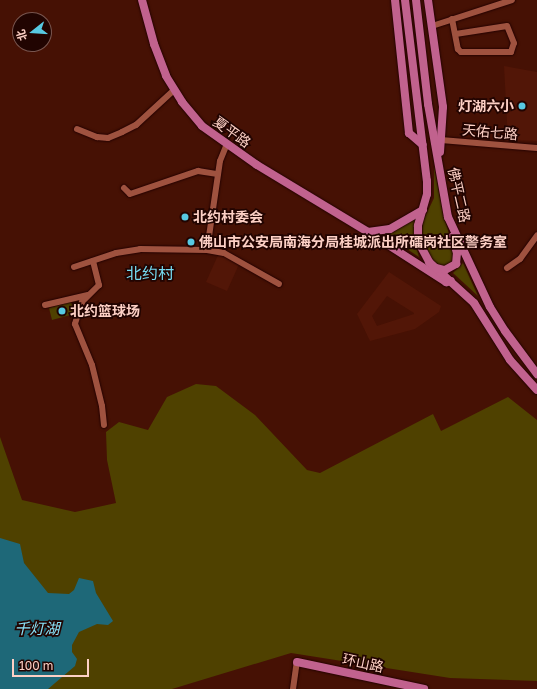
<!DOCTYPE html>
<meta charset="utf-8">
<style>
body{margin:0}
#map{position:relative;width:537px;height:689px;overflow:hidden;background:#461104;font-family:"Golos Text","Noto Sans SC",sans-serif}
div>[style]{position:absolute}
.built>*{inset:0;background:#521607}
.green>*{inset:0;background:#4f4100}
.water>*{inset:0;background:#1e6878}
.roads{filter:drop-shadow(0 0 1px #240200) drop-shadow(0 0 1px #240200)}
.minor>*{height:6px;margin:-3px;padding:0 3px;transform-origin:3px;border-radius:3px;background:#9f523f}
.major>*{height:8px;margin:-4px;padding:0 4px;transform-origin:4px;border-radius:4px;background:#c1628e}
.dots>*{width:11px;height:11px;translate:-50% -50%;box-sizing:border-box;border:2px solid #210401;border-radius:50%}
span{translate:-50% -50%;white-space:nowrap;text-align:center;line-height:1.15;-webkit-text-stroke:3.5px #210401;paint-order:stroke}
.poi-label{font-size:14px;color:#fdd0c5;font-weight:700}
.right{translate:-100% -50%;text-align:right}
.left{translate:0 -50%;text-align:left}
.street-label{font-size:14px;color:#fdd0c5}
.water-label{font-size:15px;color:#88e2f8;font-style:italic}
.quarter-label{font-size:16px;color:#76dbf2}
.north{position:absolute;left:12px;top:12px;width:40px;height:40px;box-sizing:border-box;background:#210401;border:1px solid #79564f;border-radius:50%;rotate:253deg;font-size:11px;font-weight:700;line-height:16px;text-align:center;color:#fdd0c5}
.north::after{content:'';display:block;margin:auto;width:14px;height:18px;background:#57c9e2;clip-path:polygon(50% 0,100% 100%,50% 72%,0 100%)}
.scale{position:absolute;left:12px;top:659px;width:77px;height:18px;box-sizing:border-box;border:2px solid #fdd0c5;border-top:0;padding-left:5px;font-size:12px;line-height:14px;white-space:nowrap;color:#fdd0c5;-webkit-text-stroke:3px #210401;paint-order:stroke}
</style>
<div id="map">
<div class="built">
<div style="clip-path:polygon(504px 66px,537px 72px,537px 141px,508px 140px)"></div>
<div style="clip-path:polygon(219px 253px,240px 262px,227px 291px,206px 282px)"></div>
<div style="clip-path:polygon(evenodd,389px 272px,441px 306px,439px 312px,415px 329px,370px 341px,357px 314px,389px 272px,387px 296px,414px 313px,414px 314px,377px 326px,372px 316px,387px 296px)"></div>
</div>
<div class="green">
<div style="clip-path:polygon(434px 166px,443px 215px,456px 255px,454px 262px,445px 268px,433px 262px,422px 242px,423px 221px,434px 198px)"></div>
<div style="clip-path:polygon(416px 217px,414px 239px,419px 257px,383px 233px,402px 227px)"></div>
<div style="clip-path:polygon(463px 263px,478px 296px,453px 273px)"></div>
<div style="clip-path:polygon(71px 302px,74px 314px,52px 320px,49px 308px)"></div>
<div style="clip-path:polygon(196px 384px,216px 386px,255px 415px,307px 470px,320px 473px,433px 414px,441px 431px,508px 397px,537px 420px,537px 681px,450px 678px,291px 653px,172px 689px,0 689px,0 437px,22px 500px,75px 512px,116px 503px,107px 460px,106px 432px,119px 422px,148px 430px,167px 397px)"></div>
</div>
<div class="water">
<div style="clip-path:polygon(0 538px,20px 544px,24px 563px,48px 593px,69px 594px,74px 590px,79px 578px,93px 581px,96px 593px,113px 621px,108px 625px,97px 624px,79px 632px,72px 645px,72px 652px,77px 659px,75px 666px,48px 689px,0 689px)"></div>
</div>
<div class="roads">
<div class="minor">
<div style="left:452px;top:19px;width:31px;rotate:79deg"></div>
<div style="left:458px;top:49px;width:4px;rotate:45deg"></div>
<div style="left:461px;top:52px;width:50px"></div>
<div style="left:511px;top:52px;width:9px;rotate:-72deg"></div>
<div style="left:514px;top:43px;width:18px;rotate:-112deg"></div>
<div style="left:507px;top:26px;width:52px;rotate:171.1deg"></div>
<div style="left:432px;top:26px;width:84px;rotate:-18deg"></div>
<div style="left:77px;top:129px;width:22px;rotate:22deg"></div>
<div style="left:97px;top:137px;width:11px;rotate:5deg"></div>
<div style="left:108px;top:138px;width:15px;rotate:-23deg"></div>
<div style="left:122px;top:132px;width:16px;rotate:-27deg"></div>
<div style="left:136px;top:125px;width:52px;rotate:-42.6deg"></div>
<div style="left:441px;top:140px;width:96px;rotate:4.8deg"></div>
<div style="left:124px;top:188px;width:8px;rotate:45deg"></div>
<div style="left:130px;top:194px;width:72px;rotate:-18.7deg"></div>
<div style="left:198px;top:171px;width:20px;rotate:9deg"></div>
<div style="left:207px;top:250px;width:90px;rotate:-81.7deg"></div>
<div style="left:220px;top:161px;width:18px;rotate:-68deg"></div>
<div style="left:93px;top:261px;width:25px;rotate:76deg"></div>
<div style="left:99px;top:285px;width:24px;rotate:135deg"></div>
<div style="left:82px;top:302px;width:23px;rotate:108deg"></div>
<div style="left:75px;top:324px;width:44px;rotate:67.5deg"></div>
<div style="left:92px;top:365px;width:42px;rotate:76.3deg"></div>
<div style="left:102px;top:406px;width:19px;rotate:84deg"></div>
<div style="left:74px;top:267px;width:44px;rotate:-18.4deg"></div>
<div style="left:116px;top:253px;width:24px;rotate:-9deg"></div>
<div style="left:140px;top:249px;width:67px;rotate:0.9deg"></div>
<div style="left:207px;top:250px;width:17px;rotate:10deg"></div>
<div style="left:224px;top:253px;width:63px;rotate:29.4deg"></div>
<div style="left:507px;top:268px;width:16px;rotate:-35deg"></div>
<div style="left:520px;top:259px;width:29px;rotate:-54deg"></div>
<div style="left:45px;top:305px;width:44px;rotate:-13.1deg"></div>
<div style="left:293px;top:689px;width:27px;rotate:-82deg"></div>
</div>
<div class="major">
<div style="left:142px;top:0;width:46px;rotate:74.7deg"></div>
<div style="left:154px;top:44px;width:34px;rotate:69deg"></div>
<div style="left:166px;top:76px;width:31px;rotate:58deg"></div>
<div style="left:182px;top:102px;width:31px;rotate:50deg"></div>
<div style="left:202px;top:126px;width:67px;rotate:35.3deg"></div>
<div style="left:257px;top:165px;width:130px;rotate:31.1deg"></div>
<div style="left:368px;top:232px;width:93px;rotate:32.7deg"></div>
<div style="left:446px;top:282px;width:5px;rotate:-11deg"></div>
<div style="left:395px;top:0;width:134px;rotate:84deg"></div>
<div style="left:409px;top:133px;width:18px;rotate:41deg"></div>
<div style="left:405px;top:0;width:182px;rotate:83.1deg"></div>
<div style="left:427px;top:181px;width:13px;rotate:90deg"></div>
<div style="left:427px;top:194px;width:33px;rotate:106deg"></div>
<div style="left:418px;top:226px;width:15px;rotate:90deg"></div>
<div style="left:418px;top:241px;width:24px;rotate:62deg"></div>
<div style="left:429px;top:262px;width:61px;rotate:42.3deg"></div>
<div style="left:474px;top:303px;width:67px;rotate:57.7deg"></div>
<div style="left:510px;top:360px;width:40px;rotate:48deg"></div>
<div style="left:416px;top:0;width:105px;rotate:83.4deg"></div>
<div style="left:428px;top:104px;width:115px;rotate:80deg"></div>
<div style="left:448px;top:217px;width:99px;rotate:65deg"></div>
<div style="left:490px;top:307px;width:28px;rotate:58deg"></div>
<div style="left:505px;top:331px;width:54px;rotate:53.3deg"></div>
<div style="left:428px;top:0;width:108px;rotate:82deg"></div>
<div style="left:443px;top:107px;width:45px;rotate:93.8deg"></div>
<div style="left:368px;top:232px;width:22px;rotate:-8deg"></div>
<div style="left:390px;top:229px;width:38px;rotate:-30deg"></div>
<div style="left:436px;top:268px;width:9px;rotate:13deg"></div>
<div style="left:445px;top:270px;width:13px;rotate:-29deg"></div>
<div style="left:456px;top:264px;width:11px;rotate:-85deg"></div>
<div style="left:457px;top:253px;width:17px;rotate:-107deg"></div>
<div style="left:297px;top:662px;width:130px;rotate:12deg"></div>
</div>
</div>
<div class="dots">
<div style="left:522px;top:106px;background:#57c9e2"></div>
<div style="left:185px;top:217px;background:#57c9e2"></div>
<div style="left:191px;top:242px;background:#57c9e2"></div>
<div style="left:62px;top:311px;background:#57c9e2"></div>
</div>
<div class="poi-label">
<span class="right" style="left:514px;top:106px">灯湖六小</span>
<span class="left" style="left:193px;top:217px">北约村委会</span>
<span class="left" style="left:199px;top:242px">佛山市公安局南海分局桂城派出所礌岗社区警务室</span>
<span class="left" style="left:70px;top:311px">北约篮球场</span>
</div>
<div class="street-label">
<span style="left:232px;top:132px;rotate:36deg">夏平路</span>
<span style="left:490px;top:132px;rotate:5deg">天佑七路</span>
<span style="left:459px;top:195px;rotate:77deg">佛平二路</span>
<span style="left:363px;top:663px;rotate:12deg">环山路</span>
</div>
<div class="water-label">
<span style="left:37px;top:629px">千灯湖</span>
</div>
<div class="quarter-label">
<span style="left:150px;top:273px">北约村</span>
</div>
<div class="north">北</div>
<div class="scale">100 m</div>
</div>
